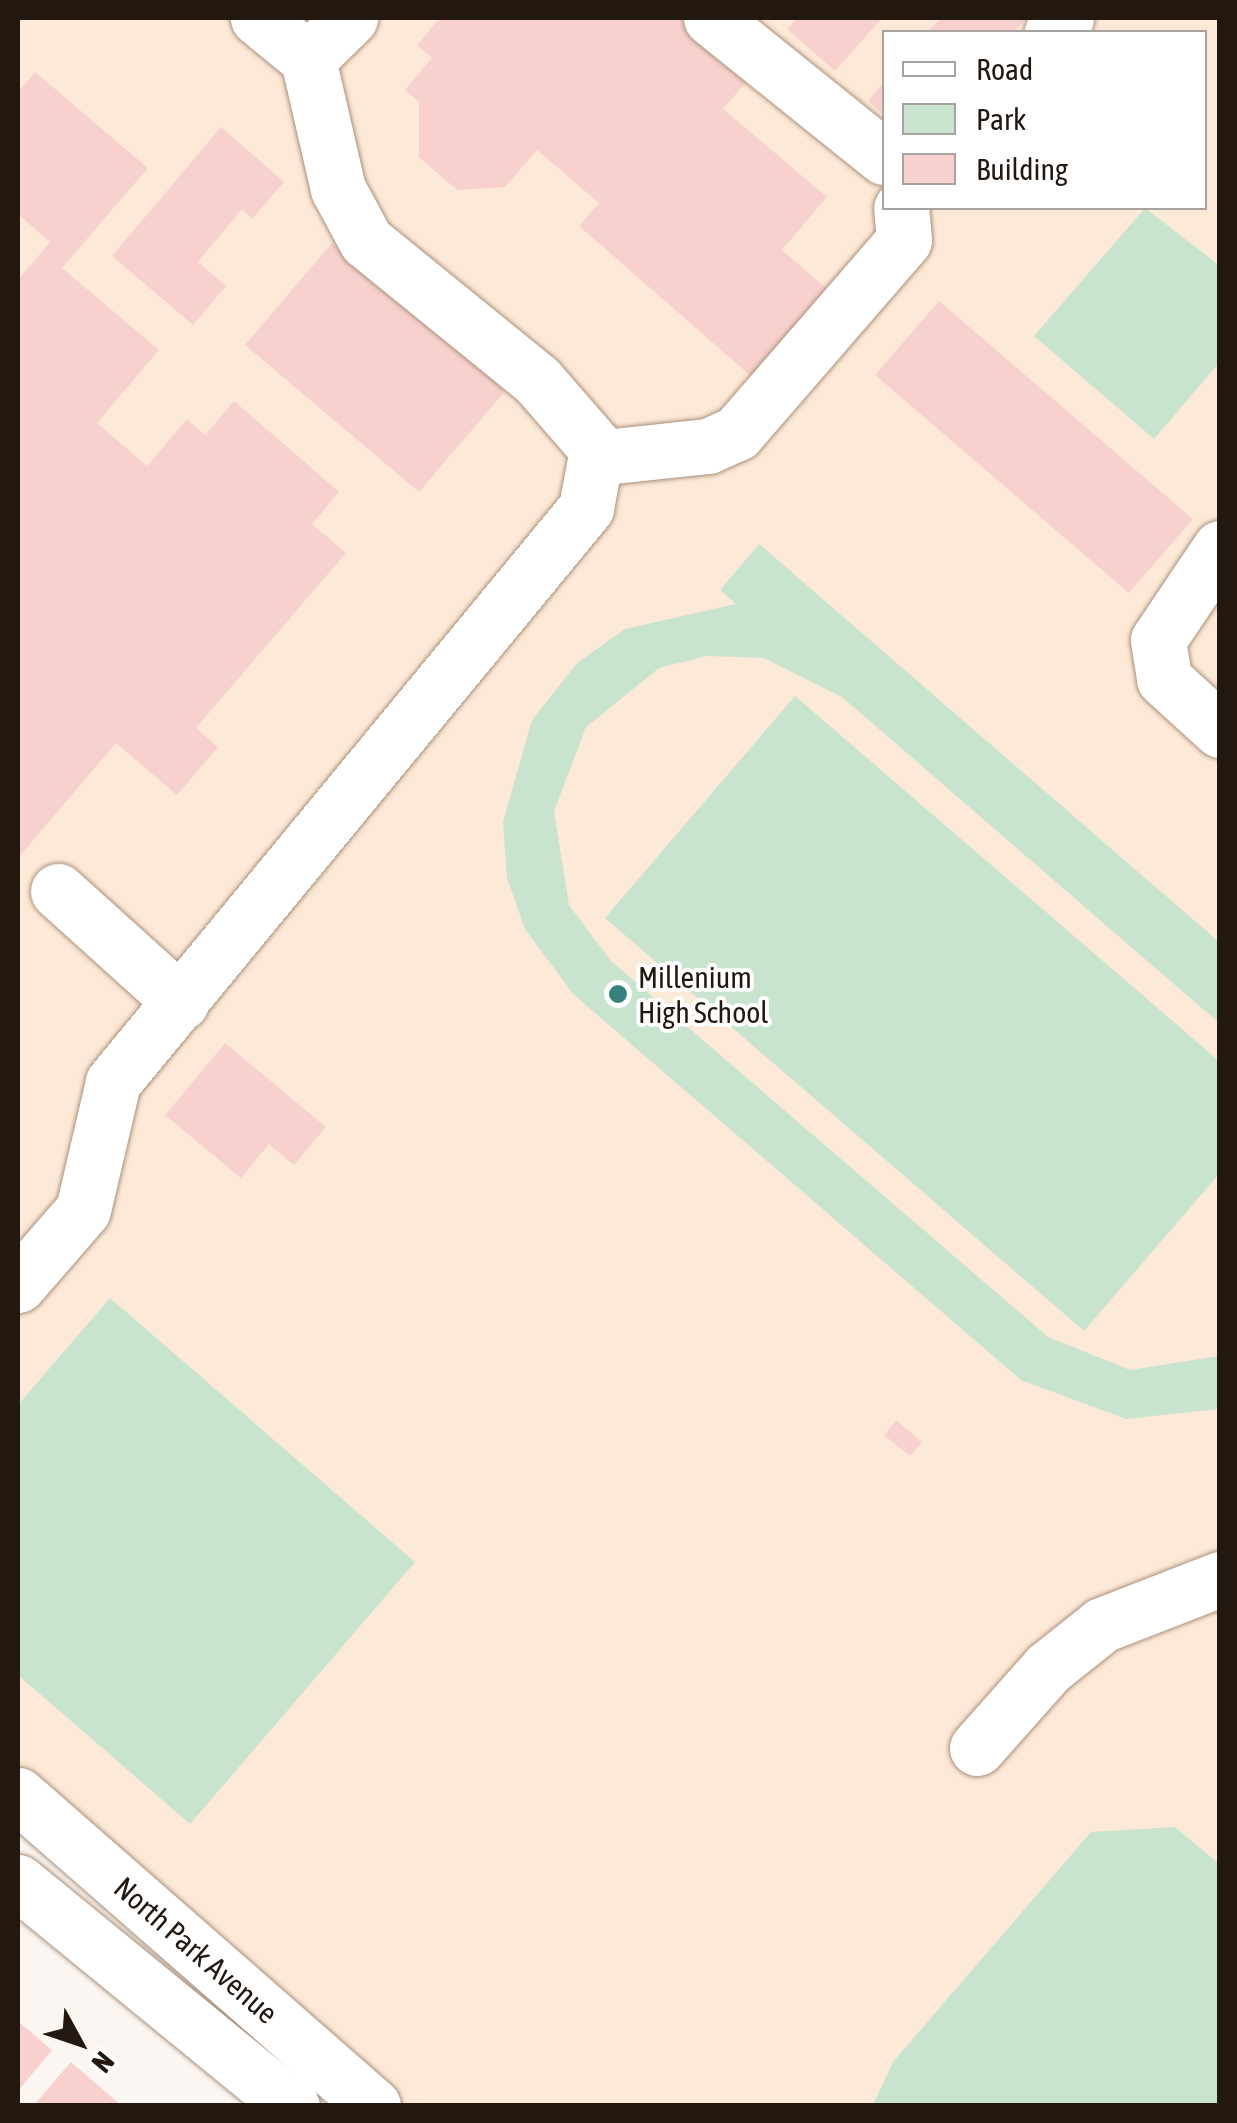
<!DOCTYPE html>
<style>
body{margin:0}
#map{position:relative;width:1237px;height:2123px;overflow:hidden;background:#fcf6f2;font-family:"Asap Condensed",sans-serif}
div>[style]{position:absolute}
.built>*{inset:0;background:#fde9d7}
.green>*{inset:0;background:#c8e3ce}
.building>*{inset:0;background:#f8d1ce}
.roads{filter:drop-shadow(0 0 2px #aa917b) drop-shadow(0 0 2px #aa917b)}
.minor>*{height:55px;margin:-27.5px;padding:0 27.5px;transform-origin:27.5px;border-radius:27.5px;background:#fff}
.dots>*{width:28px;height:28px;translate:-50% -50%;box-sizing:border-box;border:5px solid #fff;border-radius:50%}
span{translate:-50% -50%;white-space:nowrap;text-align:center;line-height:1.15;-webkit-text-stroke:8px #fff;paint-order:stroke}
.poi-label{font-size:30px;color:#221810}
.left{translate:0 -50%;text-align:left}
.street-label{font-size:30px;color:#221810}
.frame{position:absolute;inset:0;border:20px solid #221810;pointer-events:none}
.legend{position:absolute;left:882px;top:30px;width:325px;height:180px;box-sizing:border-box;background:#fff;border:2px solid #a7a39f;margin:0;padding:12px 18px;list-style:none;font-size:30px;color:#221810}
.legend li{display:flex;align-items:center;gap:20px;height:50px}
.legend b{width:50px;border:2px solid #a7a39f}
.north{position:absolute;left:30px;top:1993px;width:100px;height:100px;-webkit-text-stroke:8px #fff;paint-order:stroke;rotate:130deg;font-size:28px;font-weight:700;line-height:40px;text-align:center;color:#221810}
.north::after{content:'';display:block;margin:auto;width:35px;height:45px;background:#221810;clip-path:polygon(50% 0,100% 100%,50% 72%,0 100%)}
</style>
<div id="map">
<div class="built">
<div style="clip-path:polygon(evenodd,18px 18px,1219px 18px,1219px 2105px,392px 2105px,18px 1781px,18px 18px,884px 32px,1204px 32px,1204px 208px,884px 208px,884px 32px)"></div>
</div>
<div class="green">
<div style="clip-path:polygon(1145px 208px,1220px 266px,1219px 363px,1154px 439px,1034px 336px)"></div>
<div style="clip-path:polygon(759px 544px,1219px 942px,1219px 1023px,842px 697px,764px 658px,707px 656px,659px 668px,586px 727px,554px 811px,569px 905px,611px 961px,1048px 1337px,1130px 1370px,1219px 1356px,1219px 1409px,1126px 1419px,1021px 1380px,573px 994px,525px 929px,507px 878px,503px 822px,532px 720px,577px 663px,625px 629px,736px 604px,720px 590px)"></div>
<div style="clip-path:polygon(795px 696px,1219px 1061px,1219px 1174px,1084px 1331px,605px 918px)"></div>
<div style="clip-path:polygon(110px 1298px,415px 1562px,190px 1824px,18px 1675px,18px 1405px)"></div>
<div style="clip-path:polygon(1175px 1827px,1219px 1864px,1219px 2105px,873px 2105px,893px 2062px,1091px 1832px)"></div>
</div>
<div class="building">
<div style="clip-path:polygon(440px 18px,705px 18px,761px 65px,723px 109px,827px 197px,782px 250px,827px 289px,751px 376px,579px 226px,599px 203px,537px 150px,505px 187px,457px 190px,419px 157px,419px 102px,405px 90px,432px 58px,417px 45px)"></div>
<div style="clip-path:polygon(797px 18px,882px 18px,835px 71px,787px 29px)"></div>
<div style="clip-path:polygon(941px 18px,1027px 18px,1014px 32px,927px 32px)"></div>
<div style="clip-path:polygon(35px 72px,148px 168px,62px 268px,159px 350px,97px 423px,147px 466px,187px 419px,205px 435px,234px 401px,339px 492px,312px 524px,346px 553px,196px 728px,218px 747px,177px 795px,116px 743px,18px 858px,18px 280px,50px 242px,18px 214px,18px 92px)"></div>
<div style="clip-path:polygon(884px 82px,884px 115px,868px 101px)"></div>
<div style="clip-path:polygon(221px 127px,284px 182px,252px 219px,242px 209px,198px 262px,226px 286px,193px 325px,112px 256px)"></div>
<div style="clip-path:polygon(332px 243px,506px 390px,419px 492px,245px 345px)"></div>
<div style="clip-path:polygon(939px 301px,1193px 519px,1129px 593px,875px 375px)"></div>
<div style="clip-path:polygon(225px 1043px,326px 1127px,294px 1165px,269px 1144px,241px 1178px,165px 1115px)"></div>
<div style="clip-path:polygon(896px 1420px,922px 1442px,910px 1456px,884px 1435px)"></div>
<div style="clip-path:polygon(18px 2021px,52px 2050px,18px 2091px)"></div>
<div style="clip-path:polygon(71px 2062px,122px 2106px,33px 2106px)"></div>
</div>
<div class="roads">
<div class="minor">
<div style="left:711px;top:18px;width:222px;rotate:38.8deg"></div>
<div style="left:1052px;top:32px;width:20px;rotate:-45deg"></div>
<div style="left:308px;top:59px;width:59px;rotate:-44.3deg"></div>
<div style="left:595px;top:458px;width:114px;rotate:-6.1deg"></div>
<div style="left:708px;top:446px;width:32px;rotate:-24deg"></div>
<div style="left:737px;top:433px;width:255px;rotate:-49.1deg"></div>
<div style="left:904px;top:240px;width:32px;rotate:-95deg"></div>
<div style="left:1220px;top:548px;width:111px;rotate:124deg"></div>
<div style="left:1158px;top:640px;width:39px;rotate:81deg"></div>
<div style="left:1164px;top:679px;width:76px;rotate:42.3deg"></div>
<div style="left:58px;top:891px;width:166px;rotate:42.1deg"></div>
<div style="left:18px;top:1285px;width:99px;rotate:-49.1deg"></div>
<div style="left:83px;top:1210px;width:131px;rotate:-76.8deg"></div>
<div style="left:113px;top:1082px;width:744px;rotate:-50.51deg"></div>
<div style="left:586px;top:508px;width:60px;rotate:-79.4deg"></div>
<div style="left:597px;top:449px;width:91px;rotate:-131deg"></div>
<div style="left:537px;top:380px;width:220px;rotate:-140.9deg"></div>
<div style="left:366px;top:241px;width:59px;rotate:-118.3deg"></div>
<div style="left:338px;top:189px;width:133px;rotate:-103deg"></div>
<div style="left:308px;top:59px;width:65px;rotate:-140.6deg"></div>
<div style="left:977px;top:1748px;width:107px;rotate:-48.4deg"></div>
<div style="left:1048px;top:1668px;width:69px;rotate:-38.5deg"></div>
<div style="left:1102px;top:1625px;width:127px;rotate:-21.3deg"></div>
<div style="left:18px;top:1795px;width:472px;rotate:41.2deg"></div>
<div style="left:18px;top:1882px;width:354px;rotate:39.3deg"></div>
</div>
</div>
<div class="dots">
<div style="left:618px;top:994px;background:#38807e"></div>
</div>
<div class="poi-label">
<span class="left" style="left:638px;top:994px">Millenium<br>High School</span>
</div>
<div class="street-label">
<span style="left:196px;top:1950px;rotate:41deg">North Park Avenue</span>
</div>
<div class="frame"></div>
<ul class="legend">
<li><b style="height:12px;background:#fff"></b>Road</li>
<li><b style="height:28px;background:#c8e3ce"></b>Park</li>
<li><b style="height:28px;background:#f8d1ce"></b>Building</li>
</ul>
<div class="north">N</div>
</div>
